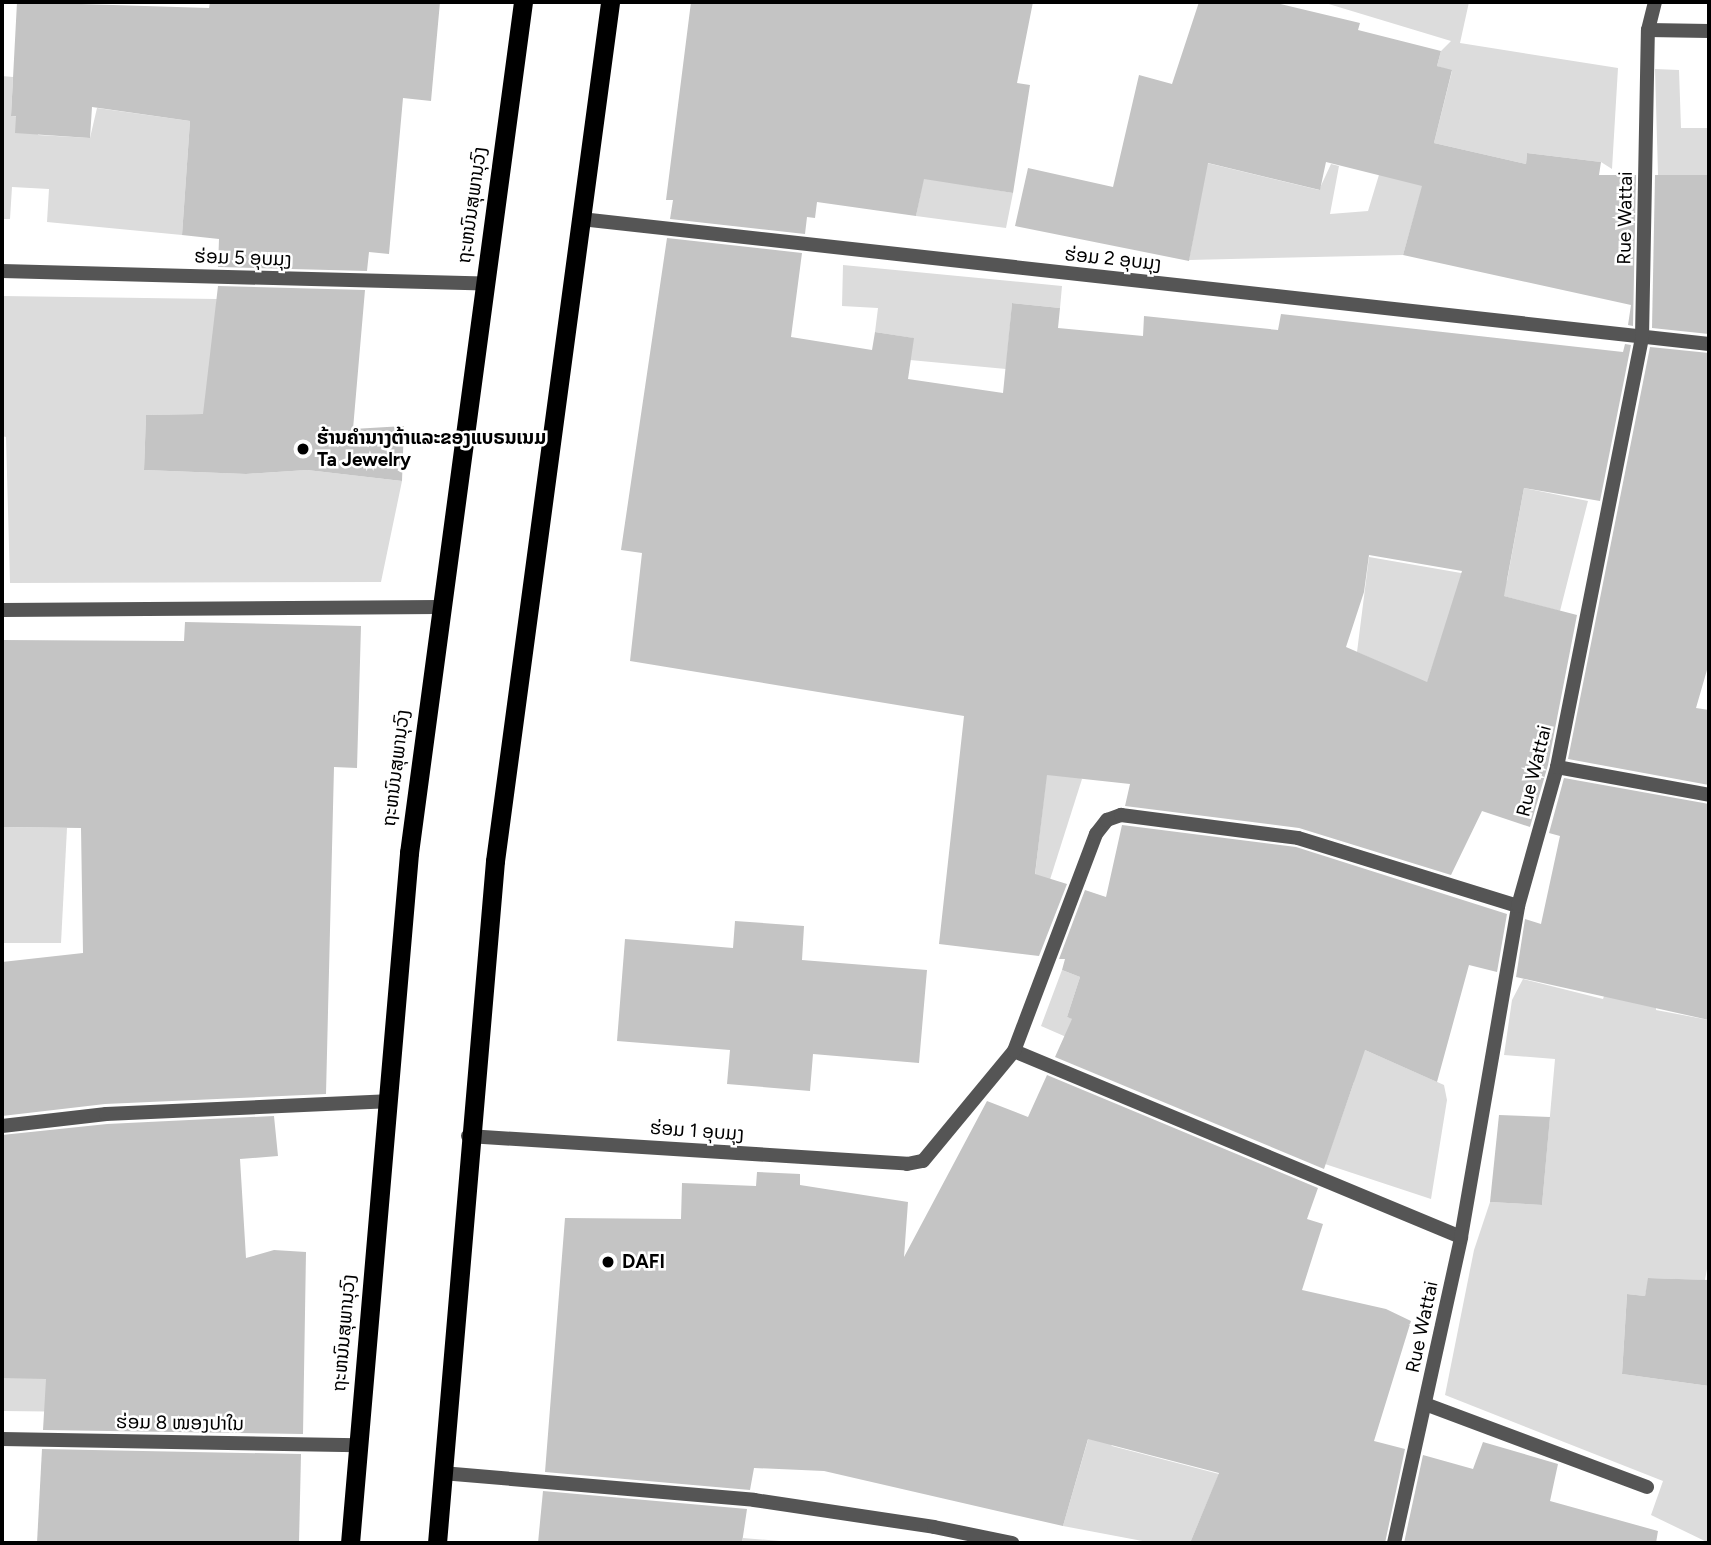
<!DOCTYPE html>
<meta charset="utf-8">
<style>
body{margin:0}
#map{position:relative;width:1711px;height:1545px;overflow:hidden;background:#fff;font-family:Figtree,"Noto Sans Lao",sans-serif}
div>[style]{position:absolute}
.green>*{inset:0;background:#dcdcdc}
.building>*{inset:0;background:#c4c4c4}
.minor>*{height:14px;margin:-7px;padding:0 7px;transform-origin:7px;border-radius:7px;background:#555}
.trunk>*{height:19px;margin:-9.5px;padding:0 9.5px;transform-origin:9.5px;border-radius:9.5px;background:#000}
.dots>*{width:19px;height:19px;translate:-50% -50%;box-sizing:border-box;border:4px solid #fff;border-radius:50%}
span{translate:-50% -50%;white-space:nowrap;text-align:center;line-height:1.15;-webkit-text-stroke:5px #fff;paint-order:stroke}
.street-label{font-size:19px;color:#000}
.poi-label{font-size:19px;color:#000;font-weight:700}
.left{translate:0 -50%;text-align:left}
.frame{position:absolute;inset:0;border:4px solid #000;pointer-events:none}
</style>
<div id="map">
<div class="green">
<div style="clip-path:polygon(1322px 2px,1469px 2px,1460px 43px,1618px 68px,1612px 169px,1601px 162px,1527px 153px,1526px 164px,1434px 143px,1452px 71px,1437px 66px,1441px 51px,1451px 41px)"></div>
<div style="clip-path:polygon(1655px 69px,1679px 70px,1681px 128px,1709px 128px,1709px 175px,1658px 175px)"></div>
<div style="clip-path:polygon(2px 76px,13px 77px,11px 116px,38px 117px,38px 135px,90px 138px,97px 108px,190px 121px,182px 235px,47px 222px,49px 189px,12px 187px,10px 219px,2px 219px)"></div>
<div style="clip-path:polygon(928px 155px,960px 184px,1013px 193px,1006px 228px,916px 216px)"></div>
<div style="clip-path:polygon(1385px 155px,1428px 167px,1403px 255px,1189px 260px,1207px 163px,1319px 190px,1331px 164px,1339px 166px,1330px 214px,1368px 211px)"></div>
<div style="clip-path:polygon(843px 265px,1062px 286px,1060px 308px,1012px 303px,1006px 369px,910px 360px,913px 338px,875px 332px,878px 308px,842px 306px)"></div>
<div style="clip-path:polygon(2px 296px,217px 299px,206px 414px,146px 415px,144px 470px,246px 474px,307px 470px,402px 481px,381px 582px,10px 583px,6px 437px,2px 436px)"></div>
<div style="clip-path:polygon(1524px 488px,1588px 501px,1560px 611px,1459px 584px,1427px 683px,1357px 652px,1369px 557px,1507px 581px)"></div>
<div style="clip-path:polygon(1050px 743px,1082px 779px,1026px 955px)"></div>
<div style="clip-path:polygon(2px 827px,67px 828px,61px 943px,2px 943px)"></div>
<div style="clip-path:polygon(1062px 970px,1080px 977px,1067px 1017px,1165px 1050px,1158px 1077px,1041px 1026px)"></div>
<div style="clip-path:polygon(1523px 979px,1603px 999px,1605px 993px,1656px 1004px,1656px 1010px,1709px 1020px,1709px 1258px,1705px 1280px,1649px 1278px,1645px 1296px,1627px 1294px,1622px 1374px,1709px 1386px,1709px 1543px,1651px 1515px,1663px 1481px,1445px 1395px,1474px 1250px,1490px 1202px,1542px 1205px,1555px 1059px,1504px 1055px,1512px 1000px)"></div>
<div style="clip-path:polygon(1356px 1046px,1444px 1085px,1447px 1100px,1431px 1199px,1325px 1164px,1354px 1082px)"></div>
<div style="clip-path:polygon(2px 1377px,94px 1378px,93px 1412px,2px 1411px)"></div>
<div style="clip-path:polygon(1094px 1419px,1112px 1446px,1219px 1474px,1190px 1543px,1153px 1543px,1063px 1526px)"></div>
<div style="clip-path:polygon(743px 1538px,807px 1543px,742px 1543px)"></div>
</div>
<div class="building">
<div style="clip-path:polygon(17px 2px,209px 8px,210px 2px,440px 2px,431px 101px,403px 98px,389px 254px,369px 252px,367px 271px,218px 267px,219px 239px,182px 235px,190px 121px,92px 107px,90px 138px,15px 133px,16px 116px,11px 116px)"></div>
<div style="clip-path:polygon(691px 2px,1033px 2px,1017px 83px,1030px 85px,1013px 193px,924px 179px,916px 216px,817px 202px,815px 218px,807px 217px,805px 234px,670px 219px,673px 200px,666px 200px)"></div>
<div style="clip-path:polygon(1199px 2px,1272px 2px,1360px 23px,1358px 30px,1441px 51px,1437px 66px,1452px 70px,1434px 143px,1526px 164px,1527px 153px,1601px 162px,1599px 175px,1636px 175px,1633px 326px,1628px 325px,1631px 305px,1403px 255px,1422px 186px,1326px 162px,1320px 190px,1208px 163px,1189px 261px,1015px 226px,1028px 168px,1113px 187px,1139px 75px,1172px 84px)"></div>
<div style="clip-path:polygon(1655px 175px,1709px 175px,1709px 334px,1652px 328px)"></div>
<div style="clip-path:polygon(evenodd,667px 238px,802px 253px,791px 337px,872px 350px,875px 332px,914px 338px,908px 379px,1003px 393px,1012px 303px,1060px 308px,1058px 328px,1143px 336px,1144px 316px,1278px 330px,1281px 314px,1623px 352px,1625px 344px,1631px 345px,1600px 501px,1524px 488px,1504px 596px,1577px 615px,1548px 765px,1530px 827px,1482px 811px,1451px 875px,1299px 828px,1125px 806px,1130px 784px,1047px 775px,1035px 874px,1067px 884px,1039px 956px,939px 944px,964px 716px,630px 661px,642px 553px,621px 550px,667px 238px,1369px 555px,1462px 571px,1427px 682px,1346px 647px,1364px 592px,1369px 555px)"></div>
<div style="clip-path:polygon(218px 286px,365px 290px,353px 429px,404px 426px,402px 481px,307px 470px,246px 474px,144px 470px,146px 415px,203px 414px)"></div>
<div style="clip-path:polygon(1650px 347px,1709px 353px,1709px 663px,1696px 708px,1709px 710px,1709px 785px,1568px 759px)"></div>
<div style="clip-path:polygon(185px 622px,361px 626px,357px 768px,334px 767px,326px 1094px,105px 1104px,2px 1116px,2px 962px,83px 953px,81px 828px,2px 827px,2px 640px,184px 641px)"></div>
<div style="clip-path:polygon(1564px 778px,1709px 804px,1709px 1020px,1516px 977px,1525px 919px,1541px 924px,1560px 836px,1549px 833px)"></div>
<div style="clip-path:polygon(1122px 825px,1296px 847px,1507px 914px,1497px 972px,1469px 965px,1437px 1082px,1365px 1050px,1324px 1169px,1055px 1057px,1072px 1019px,1067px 1017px,1080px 977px,1062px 970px,1065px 959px,1059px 959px,1085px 890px,1106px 897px)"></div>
<div style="clip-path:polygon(735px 921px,804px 926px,802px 960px,927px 970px,919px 1063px,813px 1054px,810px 1091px,727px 1084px,730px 1050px,617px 1041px,625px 939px,733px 948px)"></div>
<div style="clip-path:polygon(1047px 1075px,1318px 1188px,1307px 1219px,1323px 1224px,1302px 1290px,1386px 1309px,1411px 1321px,1374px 1441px,1405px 1449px,1385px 1543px,1190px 1543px,1219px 1473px,1088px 1439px,1063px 1526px,824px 1471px,754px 1468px,750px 1490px,545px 1472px,565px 1218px,681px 1219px,682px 1183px,756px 1186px,757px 1172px,800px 1174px,800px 1185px,908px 1202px,904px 1257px,987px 1101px,1028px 1117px)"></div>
<div style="clip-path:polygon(1499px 1115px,1550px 1117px,1542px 1205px,1490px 1202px)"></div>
<div style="clip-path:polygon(274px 1116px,278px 1156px,240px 1159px,246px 1258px,274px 1250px,306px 1252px,303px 1434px,43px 1430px,46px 1379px,2px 1378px,2px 1135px,107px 1124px)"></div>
<div style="clip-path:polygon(1648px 1278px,1709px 1280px,1709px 1386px,1622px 1374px,1627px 1294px,1645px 1296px)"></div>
<div style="clip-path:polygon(1483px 1442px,1558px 1464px,1550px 1501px,1658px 1531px,1656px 1543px,1404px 1543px,1423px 1455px,1473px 1469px)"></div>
<div style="clip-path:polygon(42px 1449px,301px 1454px,299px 1543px,37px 1543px)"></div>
<div style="clip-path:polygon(543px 1491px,747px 1509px,742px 1543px,538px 1543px)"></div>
</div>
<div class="minor">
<div style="left:1648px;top:30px;width:61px;rotate:0.9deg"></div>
<div style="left:581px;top:219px;width:1135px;rotate:6.32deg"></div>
<div style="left:2px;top:271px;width:482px;rotate:1.5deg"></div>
<div style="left:2px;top:610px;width:437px;rotate:-0.4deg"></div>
<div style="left:1557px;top:767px;width:155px;rotate:10.4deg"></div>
<div style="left:1014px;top:1051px;width:484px;rotate:22.6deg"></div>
<div style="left:2px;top:1126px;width:105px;rotate:-6.6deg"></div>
<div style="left:106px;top:1114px;width:281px;rotate:-2.6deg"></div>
<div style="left:468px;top:1136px;width:440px;rotate:3.6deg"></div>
<div style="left:907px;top:1164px;width:16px;rotate:-11deg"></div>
<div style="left:923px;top:1161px;width:143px;rotate:-50.4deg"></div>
<div style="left:1014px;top:1051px;width:232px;rotate:-69.3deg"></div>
<div style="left:1096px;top:834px;width:18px;rotate:-52deg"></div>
<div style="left:1107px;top:820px;width:15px;rotate:-20deg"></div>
<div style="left:1121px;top:815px;width:178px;rotate:7.4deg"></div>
<div style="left:1298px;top:838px;width:230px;rotate:17.2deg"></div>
<div style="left:1425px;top:1404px;width:237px;rotate:20.5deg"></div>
<div style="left:2px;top:1439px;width:356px;rotate:1deg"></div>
<div style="left:442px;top:1473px;width:313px;rotate:4.9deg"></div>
<div style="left:754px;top:1500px;width:182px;rotate:8.5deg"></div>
<div style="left:934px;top:1527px;width:80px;rotate:11.6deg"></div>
<div style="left:1394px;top:1543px;width:313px;rotate:-77.6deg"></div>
<div style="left:1461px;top:1237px;width:336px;rotate:-80.2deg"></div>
<div style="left:1518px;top:906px;width:144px;rotate:-74.3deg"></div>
<div style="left:1557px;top:767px;width:438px;rotate:-78.8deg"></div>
<div style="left:1642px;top:337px;width:307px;rotate:-88.9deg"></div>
<div style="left:1648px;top:30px;width:29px;rotate:-76deg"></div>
</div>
<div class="trunk">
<div style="left:350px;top:1543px;width:693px;rotate:-85.11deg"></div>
<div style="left:409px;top:853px;width:859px;rotate:-82.37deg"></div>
<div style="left:437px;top:1543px;width:684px;rotate:-85.14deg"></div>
<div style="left:495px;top:861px;width:867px;rotate:-82.37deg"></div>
</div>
<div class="dots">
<div style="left:303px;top:449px;background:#000"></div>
<div style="left:608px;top:1262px;background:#000"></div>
</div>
<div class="street-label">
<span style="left:472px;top:205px;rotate:-82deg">ຖະຫນົນສຸພານຸວົງ</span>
<span style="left:1625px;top:218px;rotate:-89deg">Rue Wattai</span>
<span style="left:243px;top:258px;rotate:2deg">ຮ່ອມ 5 ອຸບມຸງ</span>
<span style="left:1113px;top:259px;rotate:6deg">ຮ່ອມ 2 ອຸບມຸງ</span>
<span style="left:396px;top:768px;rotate:-83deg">ຖະຫນົນສຸພານຸວົງ</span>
<span style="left:1534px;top:771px;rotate:-76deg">Rue Wattai</span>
<span style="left:697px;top:1131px;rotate:4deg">ຮ່ອມ 1 ອຸບມຸງ</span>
<span style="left:1422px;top:1327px;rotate:-78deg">Rue Wattai</span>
<span style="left:344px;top:1333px;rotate:-85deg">ຖະຫນົນສຸພານຸວົງ</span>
<span style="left:180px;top:1423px;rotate:1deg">ຮ່ອມ 8 ໜອງປາໃນ</span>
</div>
<div class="poi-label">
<span class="left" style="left:317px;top:449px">ຮ້ານຄຳນາງຕ້າແລະຂອງແບຣນເນມ<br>Ta Jewelry</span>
<span class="left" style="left:622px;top:1262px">DAFI</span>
</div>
<div class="frame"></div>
</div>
